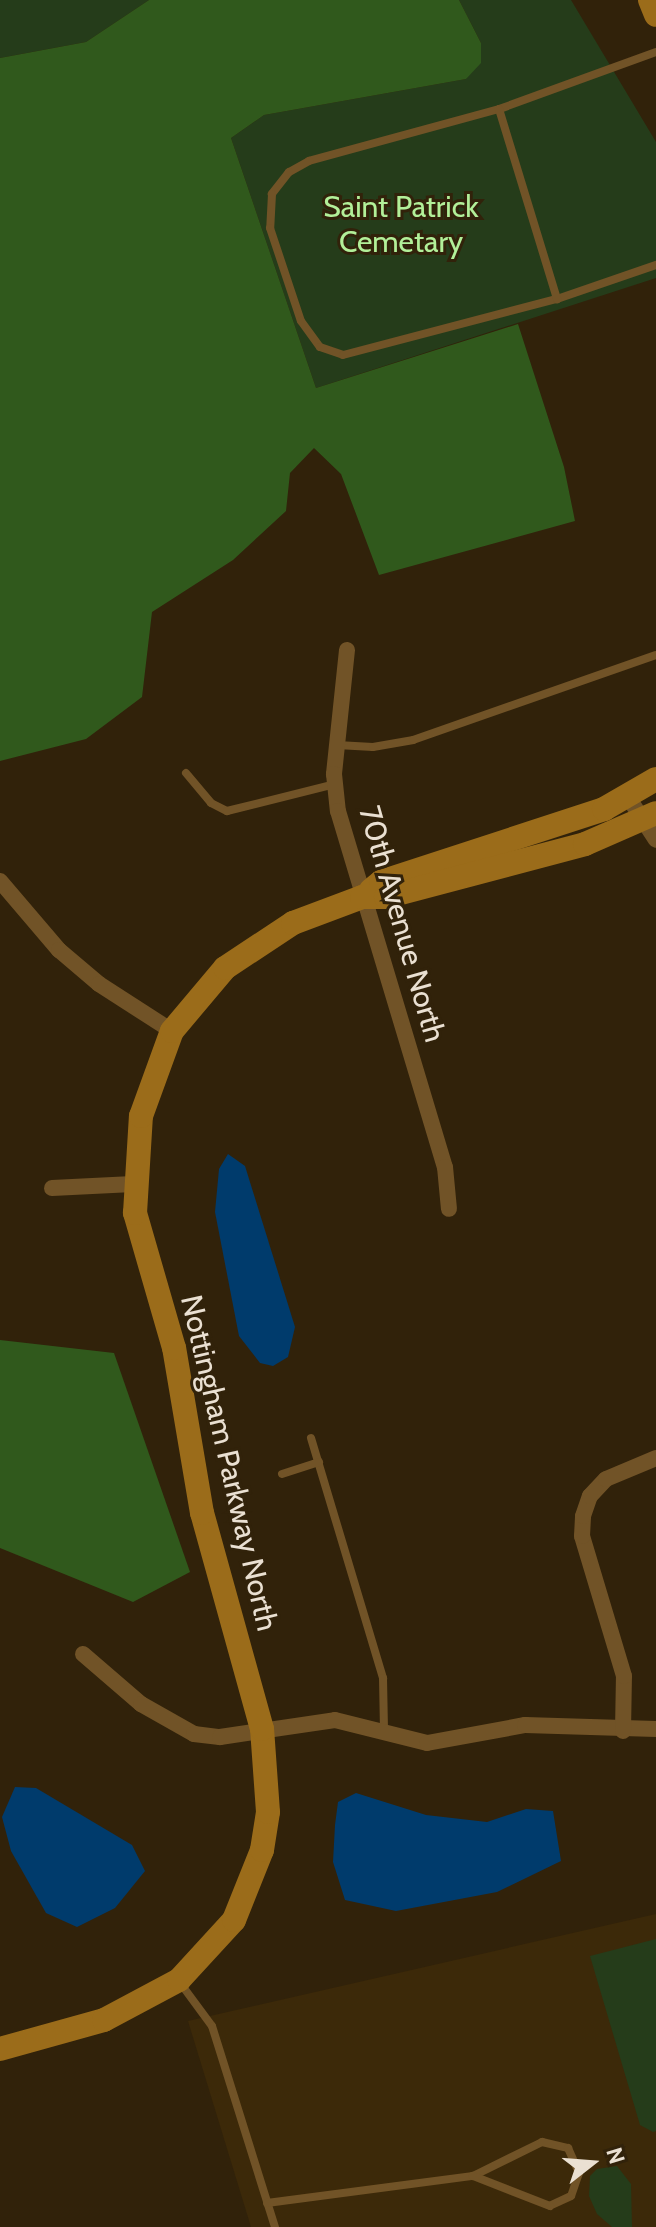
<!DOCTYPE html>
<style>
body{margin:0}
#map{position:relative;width:656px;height:2227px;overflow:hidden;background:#31220a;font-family:Cabin,sans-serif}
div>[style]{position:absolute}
.built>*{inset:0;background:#3c2909}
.green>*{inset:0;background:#253c1a}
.forest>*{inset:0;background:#30591c}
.water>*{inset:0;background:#003b6c}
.lane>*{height:8px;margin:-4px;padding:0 4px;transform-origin:4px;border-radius:4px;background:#715327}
.street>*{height:16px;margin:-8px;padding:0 8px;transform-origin:8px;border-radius:8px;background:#715327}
.secondary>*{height:24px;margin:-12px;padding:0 12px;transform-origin:12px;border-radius:12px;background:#9b6c1a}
span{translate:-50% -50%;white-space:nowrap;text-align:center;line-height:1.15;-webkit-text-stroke:6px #31220a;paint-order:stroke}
.park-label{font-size:30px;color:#b2f099}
.street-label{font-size:30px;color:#eae0d2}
.north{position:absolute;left:552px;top:2123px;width:80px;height:80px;-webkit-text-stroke:6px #31220a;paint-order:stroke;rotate:73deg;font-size:22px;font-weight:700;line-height:32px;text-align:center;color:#eae0d2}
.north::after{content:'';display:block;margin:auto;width:28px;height:36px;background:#eae0d2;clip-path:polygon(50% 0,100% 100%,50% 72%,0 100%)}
</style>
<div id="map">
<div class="built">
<div style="clip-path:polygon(656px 1914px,656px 2227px,251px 2227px,188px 2021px)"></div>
</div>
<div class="green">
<div style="clip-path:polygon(0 0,149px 0,86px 42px,0 58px)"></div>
<div style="clip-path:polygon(459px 0,571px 0,656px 142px,656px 278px,316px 388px,231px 138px,264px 115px,466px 79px,481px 43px)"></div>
<div style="clip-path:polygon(656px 1939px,656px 2131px,653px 2132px,640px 2125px,590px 1956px)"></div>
<div style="clip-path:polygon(617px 2166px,631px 2184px,632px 2227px,612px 2227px,597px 2214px,589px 2196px,590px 2176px,597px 2169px)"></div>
</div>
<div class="forest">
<div style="clip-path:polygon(149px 0,459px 0,481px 43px,481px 63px,466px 79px,264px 115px,231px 138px,316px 388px,518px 324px,564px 467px,575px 521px,379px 575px,341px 474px,314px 448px,290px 473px,286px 511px,233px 560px,152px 612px,142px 697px,86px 739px,0 761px,0 58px,86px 42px)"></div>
<div style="clip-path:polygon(0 1340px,114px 1353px,190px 1572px,133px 1602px,0 1548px)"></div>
</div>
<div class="water">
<div style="clip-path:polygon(228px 1154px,245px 1166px,295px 1327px,288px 1357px,273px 1366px,260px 1363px,239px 1336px,215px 1212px,219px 1169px)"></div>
<div style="clip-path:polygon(15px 1787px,36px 1788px,132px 1845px,145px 1871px,115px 1908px,77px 1927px,46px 1913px,11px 1851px,2px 1817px)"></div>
<div style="clip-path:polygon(356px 1793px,426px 1815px,487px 1822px,526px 1809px,553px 1811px,561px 1861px,497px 1892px,396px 1911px,345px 1900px,333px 1862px,335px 1825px,338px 1802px)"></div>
</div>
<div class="lane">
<div style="left:656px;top:52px;width:167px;rotate:160deg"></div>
<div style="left:499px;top:109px;width:197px;rotate:164.7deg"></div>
<div style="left:309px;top:161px;width:23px;rotate:151deg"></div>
<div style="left:289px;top:172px;width:28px;rotate:128deg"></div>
<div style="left:272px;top:194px;width:34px;rotate:93deg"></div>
<div style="left:270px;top:228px;width:98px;rotate:71.6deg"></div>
<div style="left:301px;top:321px;width:32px;rotate:54deg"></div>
<div style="left:320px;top:347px;width:24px;rotate:19deg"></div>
<div style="left:343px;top:355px;width:221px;rotate:-14.7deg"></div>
<div style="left:557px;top:299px;width:105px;rotate:-19deg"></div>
<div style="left:499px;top:109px;width:199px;rotate:73deg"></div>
<div style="left:337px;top:745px;width:36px;rotate:3deg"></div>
<div style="left:373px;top:747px;width:41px;rotate:-9.9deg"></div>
<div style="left:413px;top:740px;width:257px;rotate:-19.3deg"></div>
<div style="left:186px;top:773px;width:39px;rotate:50deg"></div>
<div style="left:211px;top:803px;width:18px;rotate:27deg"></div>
<div style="left:227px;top:811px;width:111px;rotate:-14deg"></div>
<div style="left:311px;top:1438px;width:251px;rotate:73.3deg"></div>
<div style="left:383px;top:1678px;width:52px;rotate:88.9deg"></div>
<div style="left:282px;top:1474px;width:39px;rotate:-18deg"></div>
<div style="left:181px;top:1984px;width:52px;rotate:53.6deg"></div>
<div style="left:212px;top:2026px;width:211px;rotate:72.6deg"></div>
<div style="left:267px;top:2203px;width:208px;rotate:-7.5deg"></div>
<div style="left:473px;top:2176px;width:77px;rotate:-26.2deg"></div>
<div style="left:542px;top:2142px;width:27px;rotate:13deg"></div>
<div style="left:568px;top:2148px;width:27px;rotate:66deg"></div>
<div style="left:579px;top:2173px;width:24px;rotate:109deg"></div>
<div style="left:571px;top:2196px;width:23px;rotate:155deg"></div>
<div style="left:550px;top:2206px;width:83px;rotate:-158.7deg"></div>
</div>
<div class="street">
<div style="left:347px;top:650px;width:125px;rotate:96deg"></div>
<div style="left:334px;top:774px;width:37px;rotate:84deg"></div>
<div style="left:338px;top:811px;width:372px;rotate:73.3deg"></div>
<div style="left:445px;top:1167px;width:42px;rotate:84.6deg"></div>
<div style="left:628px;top:797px;width:51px;rotate:56.9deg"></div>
<div style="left:0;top:881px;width:91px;rotate:49.5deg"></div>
<div style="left:59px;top:950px;width:52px;rotate:40.4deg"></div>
<div style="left:99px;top:984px;width:87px;rotate:32.8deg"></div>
<div style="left:52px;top:1188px;width:81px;rotate:-2.8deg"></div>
<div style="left:83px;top:1654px;width:77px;rotate:40.8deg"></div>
<div style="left:141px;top:1704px;width:61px;rotate:29.5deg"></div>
<div style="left:194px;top:1734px;width:26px;rotate:7deg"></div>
<div style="left:220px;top:1737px;width:116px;rotate:-8.4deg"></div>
<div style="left:335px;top:1720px;width:95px;rotate:14deg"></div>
<div style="left:427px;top:1743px;width:100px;rotate:-10.4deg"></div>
<div style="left:525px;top:1725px;width:131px;rotate:1.7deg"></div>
<div style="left:623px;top:1731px;width:55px;rotate:-89deg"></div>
<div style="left:624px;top:1676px;width:146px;rotate:-106.7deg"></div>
<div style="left:582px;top:1536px;width:20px;rotate:-87deg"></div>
<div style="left:583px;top:1516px;width:21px;rotate:-71deg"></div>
<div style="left:590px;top:1496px;width:23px;rotate:-47deg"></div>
<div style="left:606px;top:1479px;width:54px;rotate:-22.8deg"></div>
</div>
<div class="secondary">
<div style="left:650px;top:0;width:16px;rotate:68deg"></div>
<div style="left:371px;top:890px;width:13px;rotate:-39deg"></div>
<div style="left:381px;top:882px;width:235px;rotate:-18.1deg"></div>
<div style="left:604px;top:809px;width:60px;rotate:-30deg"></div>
<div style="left:0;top:2049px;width:108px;rotate:-15.6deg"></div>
<div style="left:104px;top:2020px;width:85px;rotate:-28.1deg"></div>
<div style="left:179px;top:1980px;width:81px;rotate:-47.5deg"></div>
<div style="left:234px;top:1920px;width:75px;rotate:-68.2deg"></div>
<div style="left:262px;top:1850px;width:38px;rotate:-81deg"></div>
<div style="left:268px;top:1812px;width:83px;rotate:-94.1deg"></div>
<div style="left:262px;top:1729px;width:224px;rotate:-105.5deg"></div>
<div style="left:202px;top:1513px;width:167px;rotate:-99.6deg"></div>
<div style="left:174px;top:1348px;width:141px;rotate:-106.1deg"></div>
<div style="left:135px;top:1213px;width:97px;rotate:-86.5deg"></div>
<div style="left:141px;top:1116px;width:90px;rotate:-70deg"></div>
<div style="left:172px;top:1031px;width:82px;rotate:-49.9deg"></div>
<div style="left:225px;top:968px;width:82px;rotate:-33.5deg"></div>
<div style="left:293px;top:923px;width:74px;rotate:-20.6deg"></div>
<div style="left:362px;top:897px;width:24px"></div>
<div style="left:386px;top:897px;width:206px;rotate:-14.9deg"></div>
<div style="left:585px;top:844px;width:77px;rotate:-23.6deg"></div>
</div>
<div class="park-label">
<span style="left:401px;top:224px">Saint Patrick<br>Cemetary</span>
</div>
<div class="street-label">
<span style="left:402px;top:924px;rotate:74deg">70th Avenue North</span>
<span style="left:229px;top:1463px;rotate:77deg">Nottingham Parkway North</span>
</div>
<div class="north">N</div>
</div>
